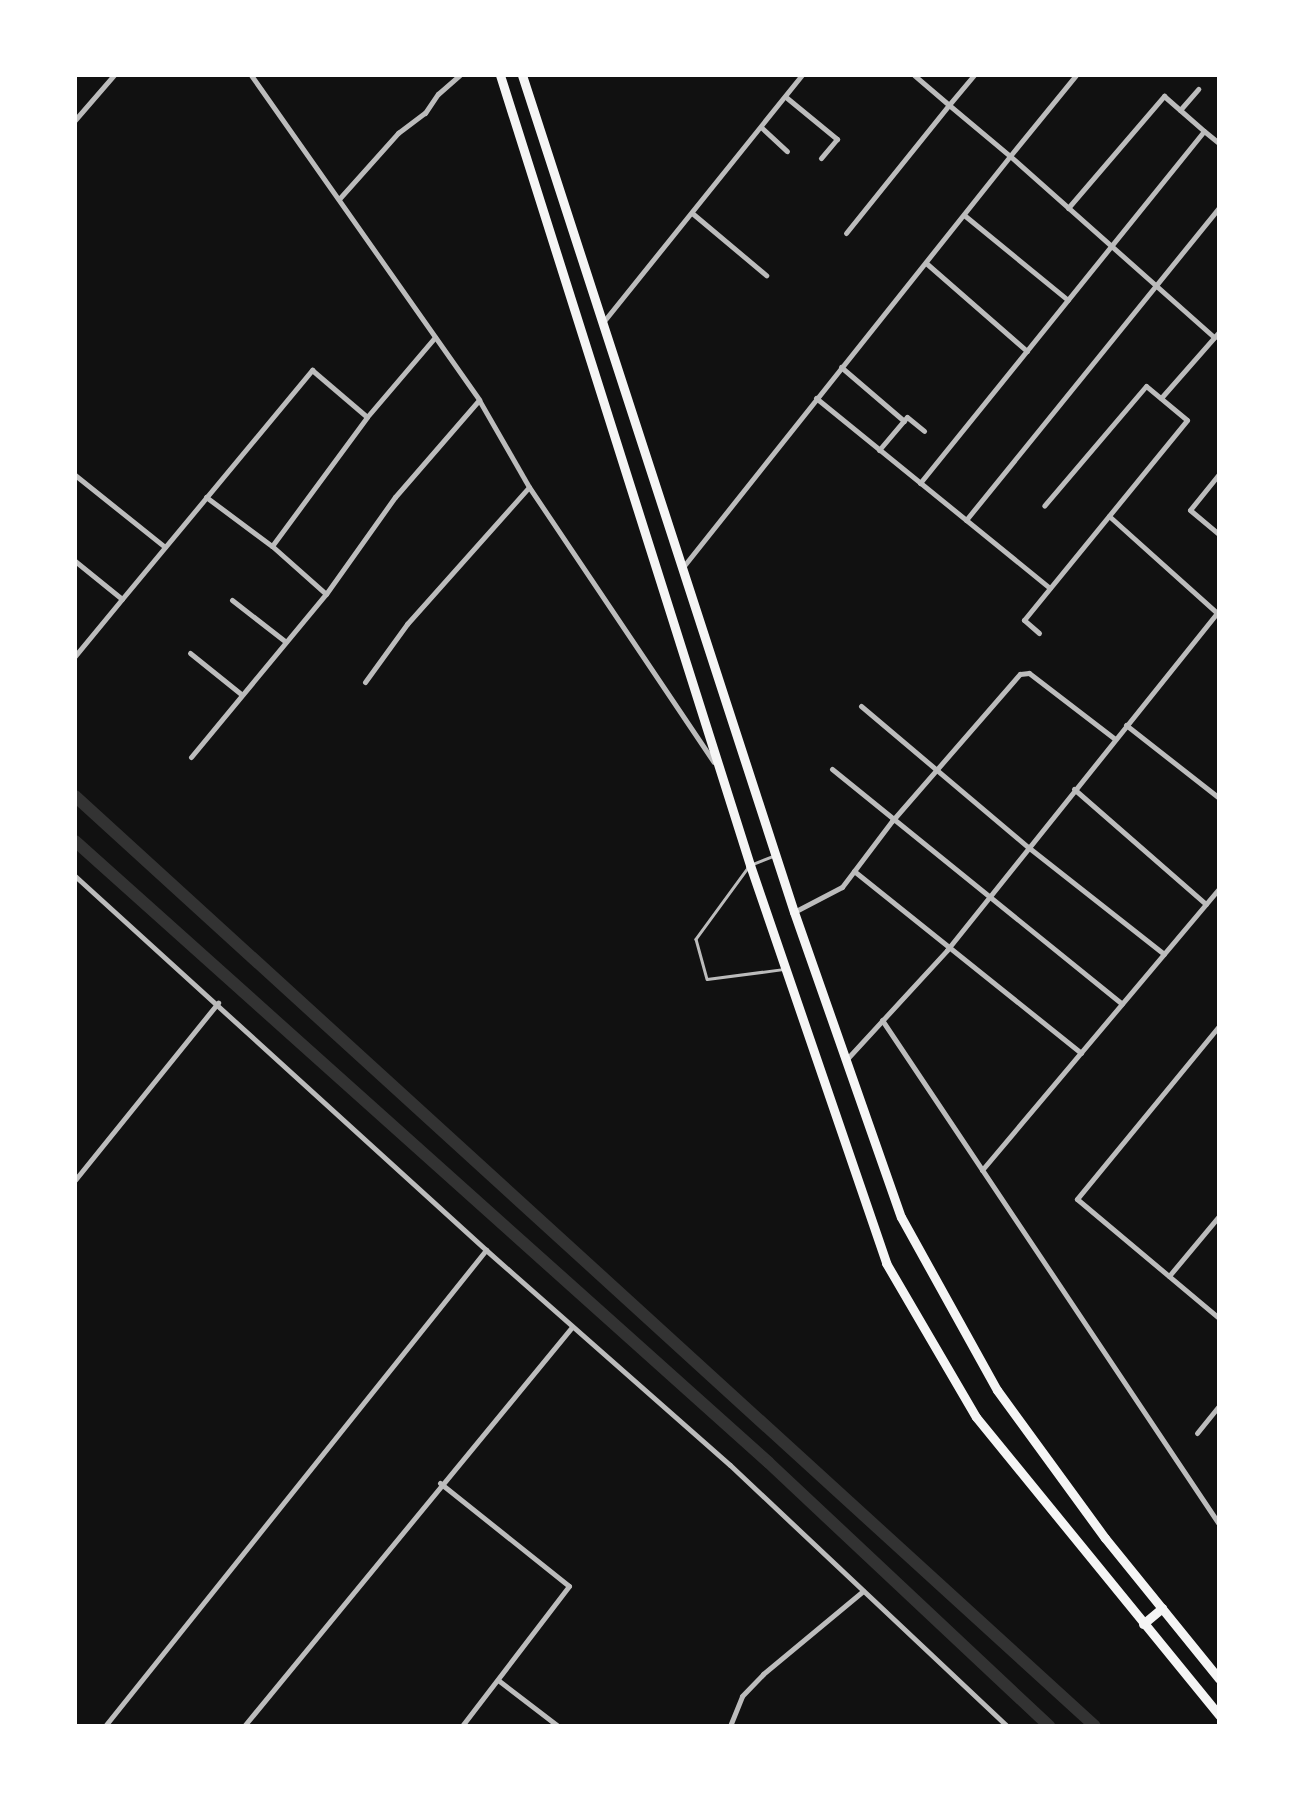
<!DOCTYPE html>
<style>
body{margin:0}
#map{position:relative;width:1294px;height:1801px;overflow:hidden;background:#111;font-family:"Asap Condensed",sans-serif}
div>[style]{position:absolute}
.canal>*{height:12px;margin:-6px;padding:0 6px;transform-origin:6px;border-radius:6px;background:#333}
.service>*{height:2.5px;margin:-1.25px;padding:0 1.25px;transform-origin:1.25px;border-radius:1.25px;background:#bcbcbc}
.minor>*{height:5px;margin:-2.5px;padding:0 2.5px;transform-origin:2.5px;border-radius:2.5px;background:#bcbcbc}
.primary>*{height:9px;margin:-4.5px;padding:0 4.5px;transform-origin:4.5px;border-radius:4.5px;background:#f5f5f5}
span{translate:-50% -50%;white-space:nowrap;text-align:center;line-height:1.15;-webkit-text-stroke:6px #fff;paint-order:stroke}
.frame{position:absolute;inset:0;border:77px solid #fff;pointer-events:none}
</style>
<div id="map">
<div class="canal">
<div style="left:75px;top:796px;width:1380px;rotate:42.36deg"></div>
<div style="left:75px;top:841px;width:931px;rotate:41.86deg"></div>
<div style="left:768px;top:1462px;width:386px;rotate:43.2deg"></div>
</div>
<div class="service">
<div style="left:753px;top:864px;width:22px;rotate:-22deg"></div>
<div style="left:748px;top:868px;width:88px;rotate:126.2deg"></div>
<div style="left:696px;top:939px;width:41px;rotate:74.6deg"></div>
<div style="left:707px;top:979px;width:78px;rotate:-7.4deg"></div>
</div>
<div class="minor">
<div style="left:251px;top:75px;width:397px;rotate:54.9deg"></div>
<div style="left:479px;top:400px;width:100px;rotate:60.1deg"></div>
<div style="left:529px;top:487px;width:331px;rotate:56.1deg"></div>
<div style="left:974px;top:75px;width:39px;rotate:130deg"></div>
<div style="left:949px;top:105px;width:80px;rotate:39.9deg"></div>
<div style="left:1010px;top:156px;width:104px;rotate:-50.8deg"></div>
<div style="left:787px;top:98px;width:65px;rotate:39.4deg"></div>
<div style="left:837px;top:139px;width:25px;rotate:130deg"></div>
<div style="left:1180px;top:110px;width:28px;rotate:-49deg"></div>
<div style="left:75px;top:120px;width:60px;rotate:-49.1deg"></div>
<div style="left:762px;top:128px;width:34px;rotate:43deg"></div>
<div style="left:339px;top:199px;width:89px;rotate:-48.2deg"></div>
<div style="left:398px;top:133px;width:34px;rotate:-37deg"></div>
<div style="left:425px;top:113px;width:23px;rotate:-56deg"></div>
<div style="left:438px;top:94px;width:29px;rotate:-41deg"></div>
<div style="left:1068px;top:208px;width:148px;rotate:-49.4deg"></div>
<div style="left:1164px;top:96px;width:53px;rotate:41.2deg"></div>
<div style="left:692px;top:213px;width:97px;rotate:40deg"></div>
<div style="left:964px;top:215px;width:134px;rotate:39.3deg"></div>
<div style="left:846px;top:233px;width:164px;rotate:-51.2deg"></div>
<div style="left:949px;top:105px;width:46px;rotate:-139.4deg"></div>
<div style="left:926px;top:263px;width:134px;rotate:41.1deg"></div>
<div style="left:604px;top:321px;width:316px;rotate:-51.2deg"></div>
<div style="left:841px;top:367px;width:83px;rotate:40.6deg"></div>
<div style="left:816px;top:398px;width:301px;rotate:39.1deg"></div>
<div style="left:1161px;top:398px;width:88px;rotate:-48.7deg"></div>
<div style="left:879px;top:450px;width:43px;rotate:-49.7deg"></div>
<div style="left:907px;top:417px;width:22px;rotate:39deg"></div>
<div style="left:1219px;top:474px;width:46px;rotate:128.9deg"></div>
<div style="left:1190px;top:510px;width:38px;rotate:40deg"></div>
<div style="left:75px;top:475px;width:115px;rotate:38.7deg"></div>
<div style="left:920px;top:483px;width:452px;rotate:-51.1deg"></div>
<div style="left:1204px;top:131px;width:19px;rotate:39deg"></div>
<div style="left:206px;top:497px;width:82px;rotate:36.6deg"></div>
<div style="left:272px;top:546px;width:160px;rotate:-53.6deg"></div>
<div style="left:1109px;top:516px;width:145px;rotate:41.9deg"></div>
<div style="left:966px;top:520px;width:402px;rotate:-51deg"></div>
<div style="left:272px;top:546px;width:72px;rotate:41.6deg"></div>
<div style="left:326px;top:594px;width:119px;rotate:-54.6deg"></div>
<div style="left:395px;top:497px;width:128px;rotate:-49.1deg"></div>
<div style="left:75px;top:561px;width:60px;rotate:39deg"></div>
<div style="left:122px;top:599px;width:74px;rotate:129.5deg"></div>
<div style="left:683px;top:567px;width:525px;rotate:-51.49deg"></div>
<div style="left:1010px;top:156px;width:273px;rotate:41.6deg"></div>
<div style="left:122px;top:599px;width:298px;rotate:-50.3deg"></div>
<div style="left:312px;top:370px;width:72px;rotate:40.5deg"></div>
<div style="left:367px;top:417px;width:105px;rotate:-49.6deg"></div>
<div style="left:232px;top:600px;width:68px;rotate:37.9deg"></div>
<div style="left:1039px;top:633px;width:20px;rotate:-139deg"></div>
<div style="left:1024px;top:620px;width:258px;rotate:-50.8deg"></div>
<div style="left:1187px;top:420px;width:53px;rotate:-140.3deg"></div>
<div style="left:1146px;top:386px;width:157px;rotate:130.4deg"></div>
<div style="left:190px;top:653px;width:65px;rotate:38.8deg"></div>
<div style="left:365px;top:682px;width:72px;rotate:-54.1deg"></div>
<div style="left:407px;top:624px;width:183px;rotate:-48.3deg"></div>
<div style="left:861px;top:706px;width:219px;rotate:40.2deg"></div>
<div style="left:1028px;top:847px;width:173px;rotate:38.2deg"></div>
<div style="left:1126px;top:725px;width:118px;rotate:38.1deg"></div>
<div style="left:191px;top:757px;width:212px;rotate:-50.4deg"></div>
<div style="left:832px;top:769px;width:373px;rotate:39deg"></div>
<div style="left:1074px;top:789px;width:175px;rotate:41.1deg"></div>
<div style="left:854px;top:871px;width:291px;rotate:38.7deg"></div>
<div style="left:75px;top:876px;width:556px;rotate:42.3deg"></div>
<div style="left:486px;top:1250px;width:325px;rotate:41.4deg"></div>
<div style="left:730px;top:1465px;width:381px;rotate:43.3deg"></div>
<div style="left:794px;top:912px;width:54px;rotate:-27.5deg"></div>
<div style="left:842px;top:887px;width:83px;rotate:-52.9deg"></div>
<div style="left:892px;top:821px;width:195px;rotate:-49deg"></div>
<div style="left:1020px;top:674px;width:9px;rotate:-6deg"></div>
<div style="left:1029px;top:673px;width:108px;rotate:37.5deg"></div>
<div style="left:882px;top:1020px;width:606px;rotate:56.23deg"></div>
<div style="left:1219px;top:1026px;width:224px;rotate:129.4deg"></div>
<div style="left:1077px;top:1199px;width:185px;rotate:40deg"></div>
<div style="left:846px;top:1060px;width:149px;rotate:-47.4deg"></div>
<div style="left:947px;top:950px;width:435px;rotate:-51.3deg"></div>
<div style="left:982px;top:1170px;width:368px;rotate:-49.9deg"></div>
<div style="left:75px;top:1180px;width:228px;rotate:-51.1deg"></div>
<div style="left:1169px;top:1276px;width:78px;rotate:-50.2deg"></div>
<div style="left:1197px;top:1433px;width:35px;rotate:-51deg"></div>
<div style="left:440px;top:1483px;width:165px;rotate:38.6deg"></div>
<div style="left:569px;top:1586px;width:176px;rotate:127.4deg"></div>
<div style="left:498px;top:1680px;width:76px;rotate:37.5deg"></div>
<div style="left:105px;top:1726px;width:610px;rotate:-51.33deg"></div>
<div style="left:244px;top:1726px;width:517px;rotate:-50.58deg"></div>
<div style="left:730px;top:1726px;width:32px;rotate:-68deg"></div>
<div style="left:742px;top:1696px;width:30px;rotate:-46deg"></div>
<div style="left:763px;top:1674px;width:130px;rotate:-39.7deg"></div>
</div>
<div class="primary">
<div style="left:500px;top:75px;width:829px;rotate:72.44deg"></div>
<div style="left:750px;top:865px;width:421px;rotate:71.1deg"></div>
<div style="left:886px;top:1263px;width:178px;rotate:59.7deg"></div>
<div style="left:976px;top:1417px;width:385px;rotate:50.8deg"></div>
<div style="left:522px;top:75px;width:880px;rotate:72deg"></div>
<div style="left:794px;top:912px;width:323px;rotate:70.7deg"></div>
<div style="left:901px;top:1217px;width:198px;rotate:61deg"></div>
<div style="left:997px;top:1390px;width:183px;rotate:53.9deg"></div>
<div style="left:1105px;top:1538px;width:181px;rotate:51deg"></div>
<div style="left:1143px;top:1624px;width:25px;rotate:-40deg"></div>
</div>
<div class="frame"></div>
</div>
